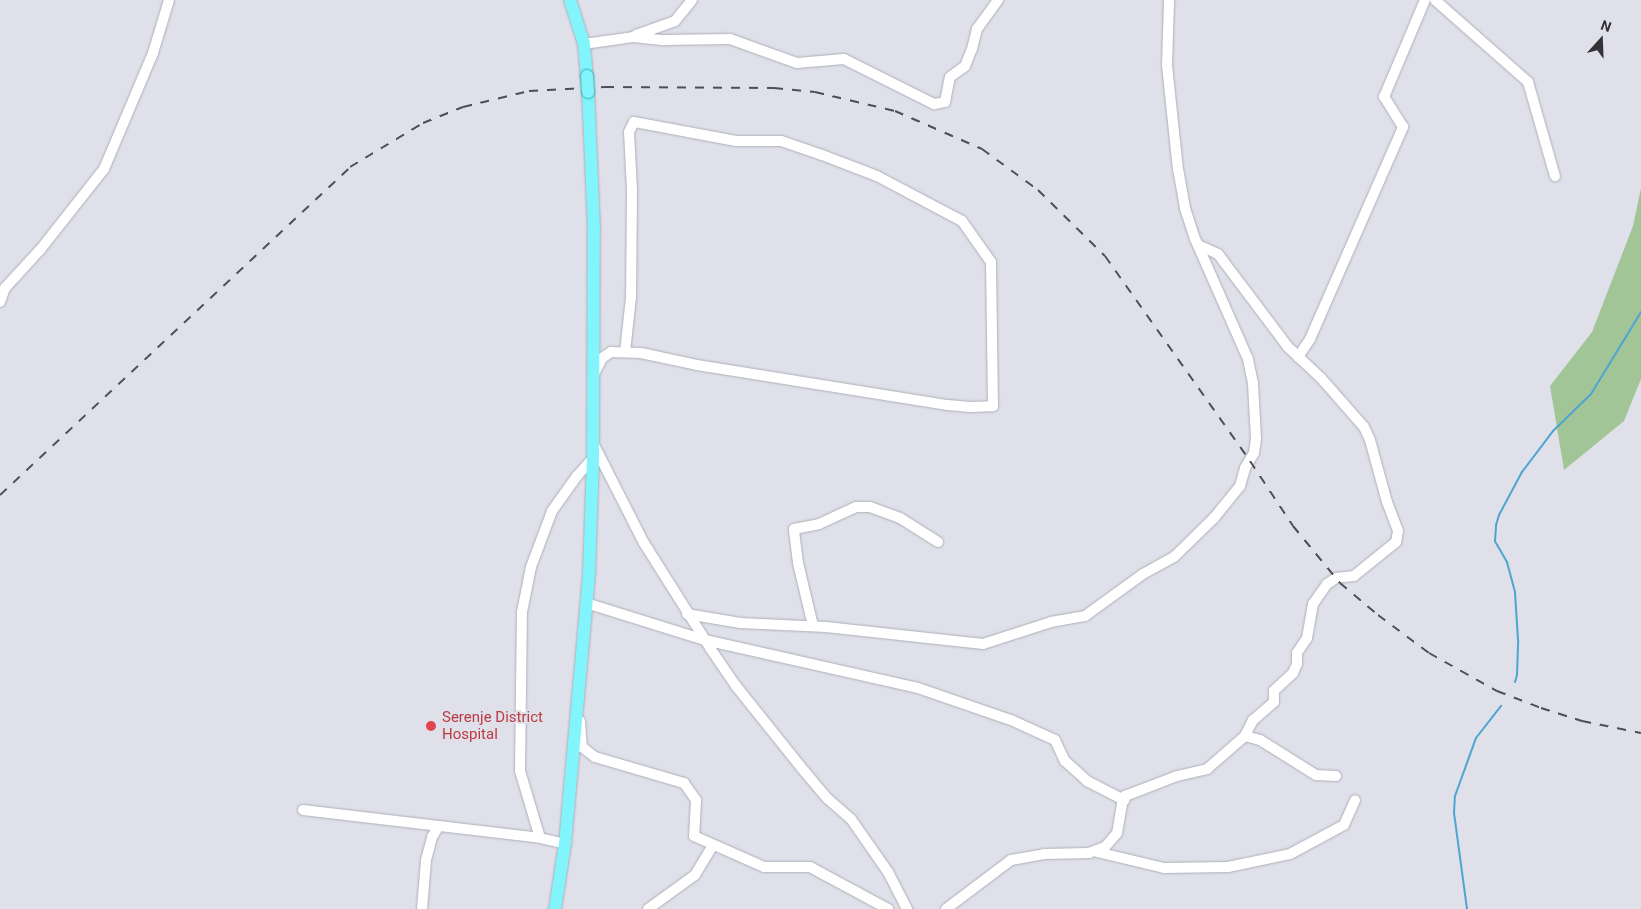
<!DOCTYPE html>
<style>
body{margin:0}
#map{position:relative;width:1641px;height:909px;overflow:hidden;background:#dfe0ea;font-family:Roboto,sans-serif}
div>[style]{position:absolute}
.green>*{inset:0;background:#a2c598}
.stream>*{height:2px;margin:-1px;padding:0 1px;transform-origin:1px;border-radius:1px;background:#4da5d0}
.roads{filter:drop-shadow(0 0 1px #adafb8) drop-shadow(0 0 1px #adafb8)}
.minor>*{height:10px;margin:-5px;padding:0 5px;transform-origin:5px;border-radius:5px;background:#fff}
.major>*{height:12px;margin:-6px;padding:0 6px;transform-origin:6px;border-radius:6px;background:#82f4fc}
.rail>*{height:2px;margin-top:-1px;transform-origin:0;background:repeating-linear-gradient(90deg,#4d4e53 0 9px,transparent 0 18px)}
.bridges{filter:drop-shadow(0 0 1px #30abb6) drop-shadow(0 0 1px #30abb6)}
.major-bridge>*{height:12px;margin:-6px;padding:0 6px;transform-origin:6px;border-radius:6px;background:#82f4fc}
.dots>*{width:14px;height:14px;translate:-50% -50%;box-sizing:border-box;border:2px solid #dfe0ea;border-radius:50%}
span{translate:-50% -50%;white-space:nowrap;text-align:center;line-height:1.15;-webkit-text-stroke:4px #dfe0ea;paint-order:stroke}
.health-label{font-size:15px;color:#be3a42}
.left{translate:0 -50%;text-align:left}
.north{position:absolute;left:1576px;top:15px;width:50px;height:50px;-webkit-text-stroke:4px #dfe0ea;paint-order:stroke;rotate:20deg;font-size:14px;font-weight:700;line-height:20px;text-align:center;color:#333337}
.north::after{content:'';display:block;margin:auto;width:18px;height:22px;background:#333337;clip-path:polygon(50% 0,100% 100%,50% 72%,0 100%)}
</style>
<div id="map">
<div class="green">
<div style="clip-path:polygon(1641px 188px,1641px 379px,1624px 421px,1564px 470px,1550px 386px,1592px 332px,1633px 226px)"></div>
</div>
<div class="stream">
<div style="left:1515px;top:682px;width:7px;rotate:-74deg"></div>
<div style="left:1517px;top:675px;width:35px;rotate:-88deg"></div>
<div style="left:1518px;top:640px;width:48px;rotate:-93.6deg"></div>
<div style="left:1515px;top:592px;width:31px;rotate:-105deg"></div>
<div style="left:1507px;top:562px;width:24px;rotate:-120deg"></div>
<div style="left:1495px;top:541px;width:16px;rotate:-86deg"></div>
<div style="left:1496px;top:525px;width:10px;rotate:-73deg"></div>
<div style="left:1499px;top:515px;width:49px;rotate:-61.9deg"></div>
<div style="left:1522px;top:472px;width:51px;rotate:-52.9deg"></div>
<div style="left:1553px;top:431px;width:53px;rotate:-44.2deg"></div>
<div style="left:1591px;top:394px;width:96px;rotate:-58.6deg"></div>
<div style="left:1467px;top:909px;width:97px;rotate:-97.7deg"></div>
<div style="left:1454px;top:813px;width:17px;rotate:-87deg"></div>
<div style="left:1455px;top:796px;width:62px;rotate:-70.1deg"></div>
<div style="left:1476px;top:738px;width:41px;rotate:-52deg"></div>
</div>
<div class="roads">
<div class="minor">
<div style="left:1435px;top:0;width:124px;rotate:41.4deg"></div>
<div style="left:1528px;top:82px;width:98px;rotate:74deg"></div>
<div style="left:636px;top:35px;width:41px;rotate:-19.7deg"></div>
<div style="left:675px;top:21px;width:27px;rotate:-51deg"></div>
<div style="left:584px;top:44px;width:49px;rotate:-8.1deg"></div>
<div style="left:633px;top:37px;width:31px;rotate:6deg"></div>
<div style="left:664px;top:40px;width:66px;rotate:-0.9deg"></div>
<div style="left:730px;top:39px;width:71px;rotate:19.7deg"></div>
<div style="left:797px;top:63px;width:47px;rotate:-4.9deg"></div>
<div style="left:844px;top:59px;width:101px;rotate:26.6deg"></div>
<div style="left:934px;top:104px;width:11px;rotate:-10deg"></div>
<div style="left:945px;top:102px;width:25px;rotate:-79deg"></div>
<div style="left:950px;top:77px;width:19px;rotate:-36deg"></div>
<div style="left:965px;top:66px;width:18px;rotate:-68deg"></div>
<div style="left:972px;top:49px;width:21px;rotate:-76deg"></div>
<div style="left:977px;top:29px;width:36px;rotate:-54deg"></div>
<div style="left:1198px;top:245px;width:22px;rotate:24deg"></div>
<div style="left:1218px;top:254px;width:116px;rotate:53deg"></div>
<div style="left:1288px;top:347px;width:45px;rotate:43.2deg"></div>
<div style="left:1321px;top:378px;width:65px;rotate:48.7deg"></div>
<div style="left:1364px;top:427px;width:14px;rotate:65deg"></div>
<div style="left:1370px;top:440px;width:64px;rotate:74.7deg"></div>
<div style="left:1387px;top:502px;width:31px;rotate:69deg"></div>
<div style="left:1398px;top:531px;width:11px;rotate:100deg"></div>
<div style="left:1396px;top:542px;width:54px;rotate:141deg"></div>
<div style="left:1354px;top:576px;width:18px;rotate:174deg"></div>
<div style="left:1336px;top:578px;width:11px;rotate:146deg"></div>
<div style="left:1327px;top:584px;width:24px;rotate:125deg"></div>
<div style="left:1313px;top:604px;width:35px;rotate:100deg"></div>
<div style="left:1307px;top:638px;width:18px;rotate:124deg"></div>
<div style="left:1297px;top:653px;width:11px;rotate:90deg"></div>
<div style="left:1297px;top:664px;width:10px;rotate:114deg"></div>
<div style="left:1293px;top:673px;width:26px;rotate:137deg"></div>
<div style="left:1274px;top:691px;width:11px;rotate:90deg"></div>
<div style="left:1274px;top:702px;width:28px;rotate:139deg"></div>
<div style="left:1253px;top:720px;width:18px;rotate:117deg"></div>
<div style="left:0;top:302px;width:15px;rotate:-70deg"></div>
<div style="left:5px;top:288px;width:52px;rotate:-47.4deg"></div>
<div style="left:40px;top:250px;width:103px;rotate:-51.7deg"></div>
<div style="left:104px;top:169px;width:126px;rotate:-67.1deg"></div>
<div style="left:153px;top:53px;width:55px;rotate:-73.2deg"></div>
<div style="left:1298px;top:357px;width:22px;rotate:-56deg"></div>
<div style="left:1310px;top:339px;width:232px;rotate:-66.3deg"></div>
<div style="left:1403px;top:127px;width:36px;rotate:-122deg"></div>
<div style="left:1384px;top:97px;width:105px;rotate:-67.1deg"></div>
<div style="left:594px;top:374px;width:18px;rotate:-63deg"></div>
<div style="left:602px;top:358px;width:11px;rotate:-34deg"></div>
<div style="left:611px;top:352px;width:30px;rotate:2deg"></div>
<div style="left:641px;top:353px;width:57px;rotate:12.1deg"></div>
<div style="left:697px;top:365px;width:254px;rotate:9.1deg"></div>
<div style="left:948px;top:405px;width:22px;rotate:5deg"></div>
<div style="left:970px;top:407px;width:23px;rotate:-2deg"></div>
<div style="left:993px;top:406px;width:144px;rotate:-90.8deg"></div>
<div style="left:991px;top:262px;width:50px;rotate:-125.3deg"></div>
<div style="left:962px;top:221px;width:96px;rotate:-152.1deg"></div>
<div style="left:877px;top:176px;width:59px;rotate:-159.1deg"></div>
<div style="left:822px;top:155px;width:43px;rotate:-161.1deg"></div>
<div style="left:781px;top:141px;width:45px;rotate:180deg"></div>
<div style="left:736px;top:141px;width:104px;rotate:-169.4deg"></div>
<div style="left:634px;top:122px;width:11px;rotate:117deg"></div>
<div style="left:629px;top:132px;width:57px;rotate:87deg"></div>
<div style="left:632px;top:189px;width:108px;rotate:90.5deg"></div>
<div style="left:631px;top:297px;width:55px;rotate:96.2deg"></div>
<div style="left:594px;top:445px;width:110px;rotate:63deg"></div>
<div style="left:644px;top:543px;width:124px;rotate:57.8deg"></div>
<div style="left:710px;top:648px;width:46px;rotate:55.6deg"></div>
<div style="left:736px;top:686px;width:110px;rotate:51.3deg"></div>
<div style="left:805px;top:772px;width:35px;rotate:50deg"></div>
<div style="left:828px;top:799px;width:30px;rotate:41deg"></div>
<div style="left:851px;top:819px;width:65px;rotate:55.1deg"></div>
<div style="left:888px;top:872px;width:42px;rotate:62.8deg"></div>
<div style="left:586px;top:603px;width:125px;rotate:17.3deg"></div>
<div style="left:705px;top:640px;width:218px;rotate:12.7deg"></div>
<div style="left:918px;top:688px;width:98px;rotate:19deg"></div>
<div style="left:1011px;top:720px;width:48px;rotate:24.4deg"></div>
<div style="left:1055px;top:740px;width:23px;rotate:65deg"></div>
<div style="left:1065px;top:761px;width:30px;rotate:42deg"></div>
<div style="left:1087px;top:781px;width:42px;rotate:27.2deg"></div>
<div style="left:687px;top:614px;width:54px;rotate:9.6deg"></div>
<div style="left:740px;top:623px;width:86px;rotate:2.7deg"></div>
<div style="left:826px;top:627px;width:158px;rotate:6.2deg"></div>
<div style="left:983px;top:644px;width:71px;rotate:-17.9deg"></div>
<div style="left:1051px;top:622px;width:35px;rotate:-10deg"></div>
<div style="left:1085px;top:616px;width:72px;rotate:-35.9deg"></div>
<div style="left:1143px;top:574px;width:35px;rotate:-29deg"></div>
<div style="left:1174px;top:557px;width:56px;rotate:-44.3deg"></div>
<div style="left:1214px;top:518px;width:41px;rotate:-50.9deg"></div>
<div style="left:1240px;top:486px;width:19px;rotate:-74deg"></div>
<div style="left:1245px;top:468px;width:17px;rotate:-59deg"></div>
<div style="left:1254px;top:453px;width:14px;rotate:-82deg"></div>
<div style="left:1256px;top:439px;width:56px;rotate:-93.1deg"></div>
<div style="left:1253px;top:383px;width:25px;rotate:-102deg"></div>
<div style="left:1248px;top:359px;width:131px;rotate:-113.8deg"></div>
<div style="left:1195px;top:239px;width:33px;rotate:-108deg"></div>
<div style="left:1185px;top:208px;width:39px;rotate:-100deg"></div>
<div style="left:1178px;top:170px;width:106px;rotate:-96deg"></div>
<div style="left:1167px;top:65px;width:65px;rotate:-88.2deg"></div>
<div style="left:813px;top:626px;width:65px;rotate:-103.4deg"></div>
<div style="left:798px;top:563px;width:34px;rotate:-97deg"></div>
<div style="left:794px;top:529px;width:25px;rotate:-11deg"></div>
<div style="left:819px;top:524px;width:41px;rotate:-24.7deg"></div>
<div style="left:856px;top:507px;width:14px"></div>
<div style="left:870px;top:507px;width:32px;rotate:20deg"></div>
<div style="left:900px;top:518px;width:45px;rotate:32.3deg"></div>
<div style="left:580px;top:721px;width:26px;rotate:86deg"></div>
<div style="left:582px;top:747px;width:16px;rotate:38deg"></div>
<div style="left:595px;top:757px;width:93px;rotate:16.3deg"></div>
<div style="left:684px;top:783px;width:21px;rotate:55deg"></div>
<div style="left:696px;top:800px;width:36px;rotate:93deg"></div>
<div style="left:694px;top:836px;width:77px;rotate:23.9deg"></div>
<div style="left:764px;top:867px;width:46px"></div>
<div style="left:810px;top:867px;width:89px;rotate:28.3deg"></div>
<div style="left:303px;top:810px;width:239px;rotate:6.7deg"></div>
<div style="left:540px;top:838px;width:26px;rotate:13deg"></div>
<div style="left:540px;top:838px;width:70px;rotate:-106.6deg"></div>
<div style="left:520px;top:771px;width:159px;rotate:-89.3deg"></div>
<div style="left:522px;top:612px;width:46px;rotate:-78.7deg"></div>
<div style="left:531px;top:567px;width:60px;rotate:-69.4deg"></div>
<div style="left:552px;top:511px;width:43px;rotate:-54.5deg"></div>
<div style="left:577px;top:476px;width:24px;rotate:-48deg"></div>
<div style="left:1097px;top:852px;width:69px;rotate:13.4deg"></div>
<div style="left:1164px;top:868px;width:64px;rotate:-0.9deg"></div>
<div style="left:1228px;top:867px;width:63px;rotate:-11.8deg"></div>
<div style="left:1290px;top:854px;width:61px;rotate:-28.2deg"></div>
<div style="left:1344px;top:825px;width:27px;rotate:-66deg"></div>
<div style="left:422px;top:909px;width:49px;rotate:-85.3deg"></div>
<div style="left:426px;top:860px;width:24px;rotate:-75deg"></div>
<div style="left:432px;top:837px;width:13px;rotate:-58deg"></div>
<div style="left:648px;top:909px;width:58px;rotate:-35.9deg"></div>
<div style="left:695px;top:875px;width:35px;rotate:-59deg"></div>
<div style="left:946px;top:909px;width:81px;rotate:-37deg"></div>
<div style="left:1011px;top:860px;width:34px;rotate:-10deg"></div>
<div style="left:1044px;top:854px;width:45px;rotate:-1.3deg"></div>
<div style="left:1089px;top:853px;width:17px;rotate:-21deg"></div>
<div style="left:1105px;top:847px;width:18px;rotate:-49deg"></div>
<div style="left:1117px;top:833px;width:29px;rotate:-80deg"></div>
<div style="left:1122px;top:804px;width:9px;rotate:-69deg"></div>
<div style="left:1125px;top:796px;width:56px;rotate:-21deg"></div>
<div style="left:1177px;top:776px;width:31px;rotate:-13deg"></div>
<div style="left:1207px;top:769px;width:50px;rotate:-41deg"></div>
<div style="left:1245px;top:736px;width:16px;rotate:15deg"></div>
<div style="left:1260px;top:740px;width:66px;rotate:32deg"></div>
<div style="left:1316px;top:775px;width:20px;rotate:3deg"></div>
</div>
<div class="major">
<div style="left:570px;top:0;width:46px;rotate:72.3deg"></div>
<div style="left:584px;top:44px;width:32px;rotate:85deg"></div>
<div style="left:555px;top:909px;width:66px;rotate:-81.3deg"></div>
<div style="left:565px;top:844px;width:272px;rotate:-84.9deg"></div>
<div style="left:589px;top:573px;width:115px;rotate:-88deg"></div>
<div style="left:593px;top:458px;width:230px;rotate:-89.8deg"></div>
<div style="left:594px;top:228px;width:136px;rotate:-92.5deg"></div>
</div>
</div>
<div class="rail">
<div style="left:0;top:495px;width:480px;rotate:-43.1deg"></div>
<div style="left:350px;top:167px;width:85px;rotate:-31.1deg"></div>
<div style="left:423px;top:123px;width:43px;rotate:-21.8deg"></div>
<div style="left:463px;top:107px;width:68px;rotate:-13.6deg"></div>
<div style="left:529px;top:91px;width:76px;rotate:-3deg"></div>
<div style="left:605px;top:87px;width:169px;rotate:0.3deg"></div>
<div style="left:774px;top:88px;width:41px;rotate:5.6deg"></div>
<div style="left:815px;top:92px;width:82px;rotate:13.4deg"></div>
<div style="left:895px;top:111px;width:95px;rotate:23.6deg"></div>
<div style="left:982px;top:149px;width:69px;rotate:36.2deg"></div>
<div style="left:1038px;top:190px;width:94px;rotate:44.6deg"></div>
<div style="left:1105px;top:256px;width:251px;rotate:54.7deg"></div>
<div style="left:1250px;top:461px;width:78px;rotate:56.5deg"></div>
<div style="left:1293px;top:526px;width:74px;rotate:50.5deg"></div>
<div style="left:1340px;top:583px;width:50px;rotate:40.1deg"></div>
<div style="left:1378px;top:615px;width:64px;rotate:36.7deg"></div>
<div style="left:1429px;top:653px;width:78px;rotate:29.2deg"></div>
<div style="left:1497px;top:691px;width:47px;rotate:21.1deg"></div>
<div style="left:1541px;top:708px;width:43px;rotate:17.6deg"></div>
<div style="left:1582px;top:721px;width:60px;rotate:11.5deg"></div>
</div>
<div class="bridges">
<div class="major-bridge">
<div style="left:587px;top:76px;width:16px;rotate:86deg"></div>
</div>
</div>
<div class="dots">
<div style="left:431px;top:726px;background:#e0444e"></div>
</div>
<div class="health-label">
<span class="left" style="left:442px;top:726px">Serenje District<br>Hospital</span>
</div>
<div class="north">N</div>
</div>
